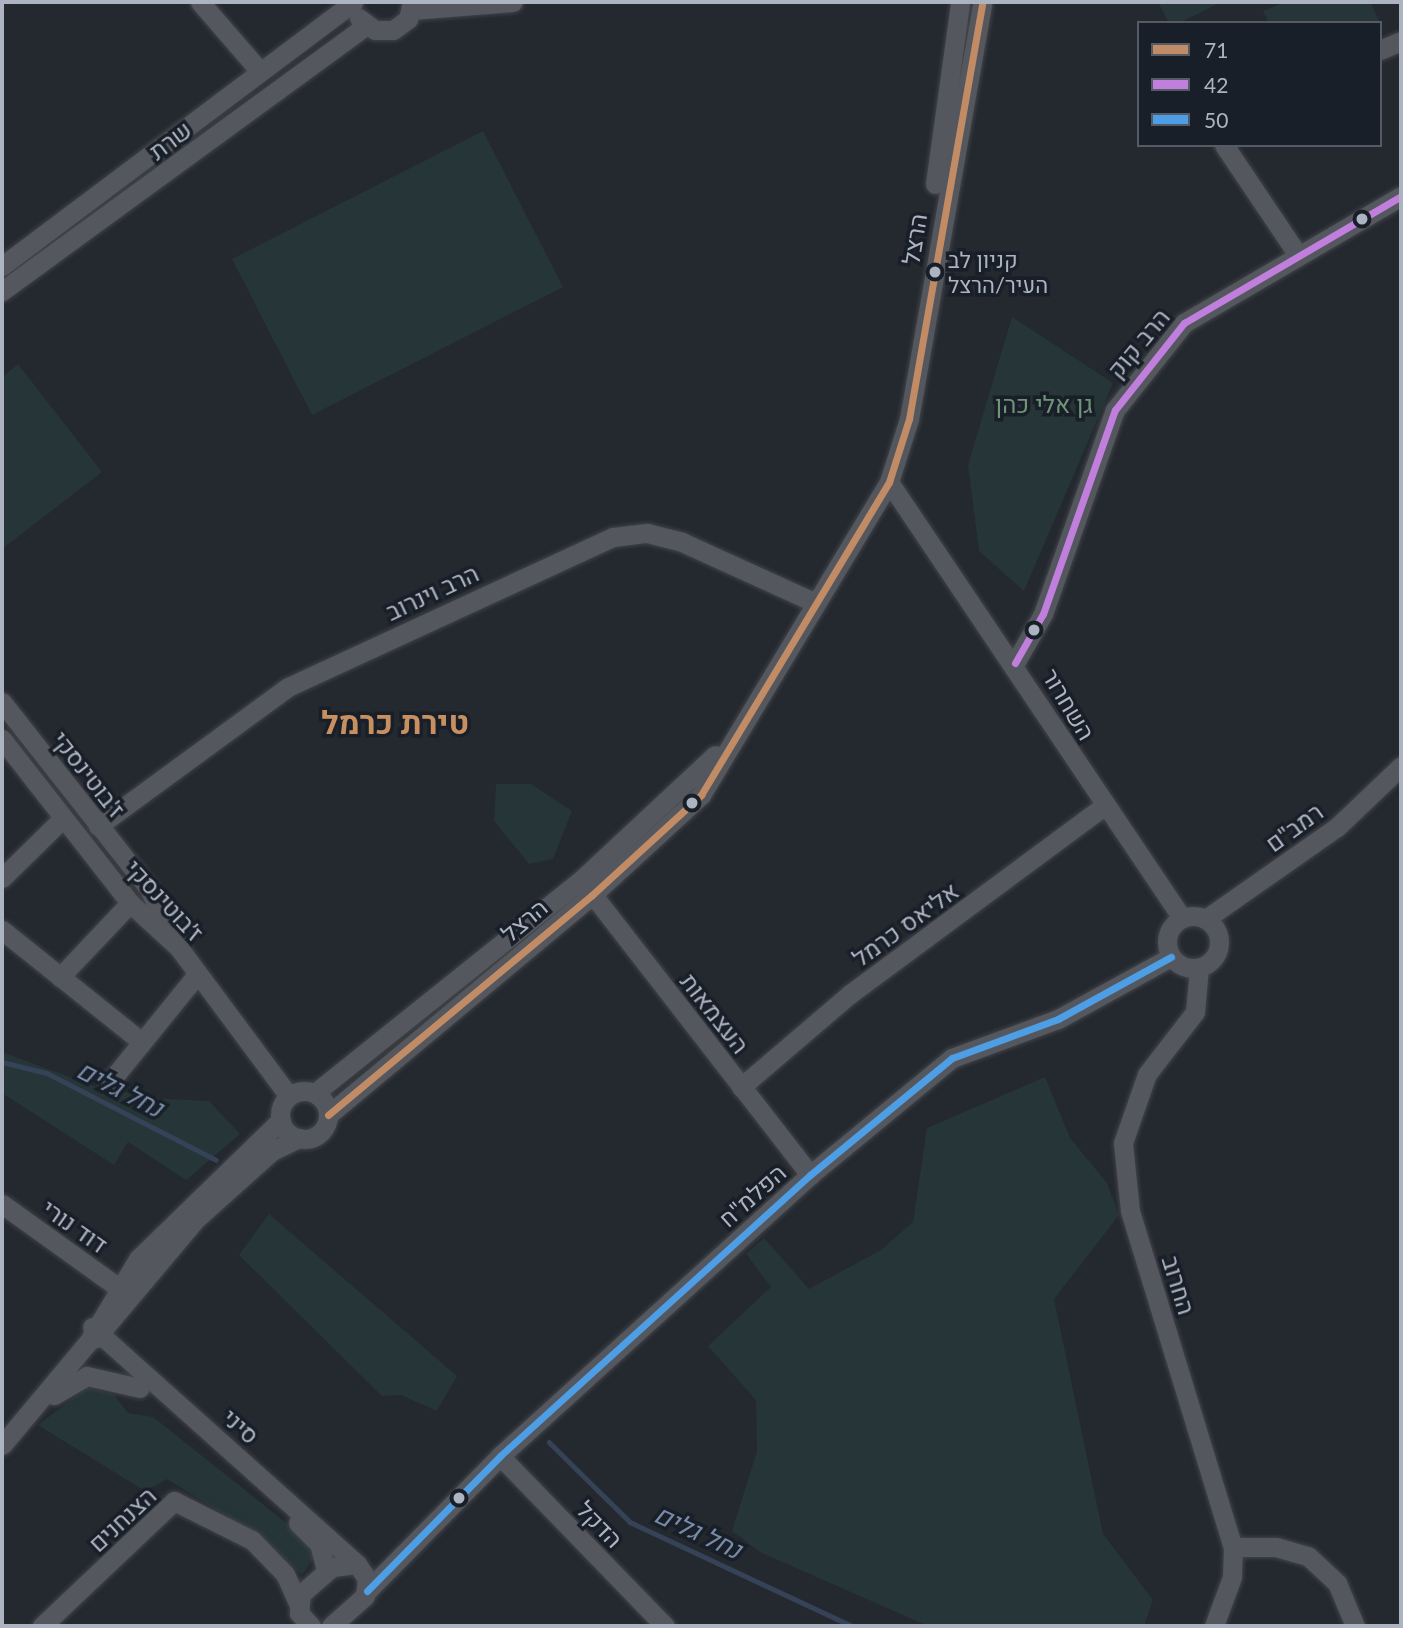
<!DOCTYPE html>
<meta charset="utf-8">
<style>
body{margin:0}
#map{position:relative;width:1403px;height:1628px;overflow:hidden;background:#24292f;font-family:Lato,Heebo,sans-serif}
div>[style]{position:absolute}
.green>*{inset:0;background:#263537}
.stream>*{height:4.5px;margin:-2.25px;padding:0 2.25px;transform-origin:2.25px;border-radius:2.25px;background:#354257}
.roads{filter:drop-shadow(0 0 2px #404348) drop-shadow(0 0 2px #404348)}
.minor>*{height:19px;margin:-9.5px;padding:0 9.5px;transform-origin:9.5px;border-radius:9.5px;background:#54575d}
.minor>.ring{margin:-9.5px;padding:0;box-sizing:content-box;background:none;border:19px solid #54575d;border-radius:50%}
.bus-1>*{height:7px;margin:-3.5px;padding:0 3.5px;transform-origin:3.5px;border-radius:3.5px;background:#c18c65}
.bus-2>*{height:7px;margin:-3.5px;padding:0 3.5px;transform-origin:3.5px;border-radius:3.5px;background:#c07fdc}
.bus-3>*{height:7px;margin:-3.5px;padding:0 3.5px;transform-origin:3.5px;border-radius:3.5px;background:#4d9ee5}
.dots>*{width:19px;height:19px;translate:-50% -50%;box-sizing:border-box;border:4px solid #191f28;border-radius:50%}
span{translate:-50% -50%;white-space:nowrap;text-align:center;line-height:1.15;-webkit-text-stroke:7px #191f28;paint-order:stroke}
.bus-label{font-size:22px;color:#adb4c1}
.left{translate:0 -50%;text-align:left}
.street-label{font-size:24px;color:#adb4c1}
.park-label{font-size:24px;color:#709478}
.water-label{font-size:26px;color:#788ba7;font-style:italic}
.district-label{font-size:32px;color:#c89061;font-weight:700}
.frame{position:absolute;inset:0;border:4px solid #adb4c1;pointer-events:none}
.legend{position:absolute;left:1137px;top:21px;width:245px;height:126px;box-sizing:border-box;background:#191f28;border:2px solid #545b65;margin:0;padding:9px 12px;list-style:none;font-size:21px;color:#adb4c1}
.legend li{display:flex;align-items:center;gap:14px;height:35px}
.legend b{width:35px;border:2px solid #545b65}
</style>
<div id="map">
<div class="green">
<div style="clip-path:polygon(1285px 2px,1370px 2px,1380px 23px,1269px 23px,1263px 11px)"></div>
<div style="clip-path:polygon(1219px 3px,1179px 23px,1169px 23px,1159px 4px)"></div>
<div style="clip-path:polygon(483px 131px,563px 287px,312px 415px,232px 259px)"></div>
<div style="clip-path:polygon(1012px 317px,1113px 383px,1024px 591px,979px 551px,968px 465px)"></div>
<div style="clip-path:polygon(18px 364px,102px 472px,2px 549px,2px 377px)"></div>
<div style="clip-path:polygon(496px 784px,531px 784px,572px 811px,553px 859px,529px 864px,494px 821px)"></div>
<div style="clip-path:polygon(2px 1052px,118px 1095px,132px 1090px,150px 1098px,209px 1101px,240px 1134px,186px 1180px,128px 1142px,114px 1165px,2px 1093px)"></div>
<div style="clip-path:polygon(1045px 1077px,1070px 1138px,1107px 1183px,1119px 1215px,1054px 1299px,1103px 1534px,1153px 1600px,1144px 1626px,928px 1626px,760px 1552px,732px 1531px,757px 1451px,756px 1400px,708px 1346px,771px 1287px,746px 1254px,764px 1238px,809px 1289px,881px 1250px,913px 1222px,927px 1128px)"></div>
<div style="clip-path:polygon(269px 1214px,457px 1376px,437px 1411px,401px 1395px,382px 1396px,239px 1255px)"></div>
<div style="clip-path:polygon(88px 1387px,114px 1395px,128px 1413px,153px 1417px,299px 1533px,314px 1558px,302px 1575px,257px 1535px,167px 1479px,145px 1491px,38px 1425px)"></div>
</div>
<div class="stream">
<div style="left:2px;top:1062px;width:46px;rotate:13.7deg"></div>
<div style="left:47px;top:1073px;width:190px;rotate:27.2deg"></div>
<div style="left:549px;top:1442px;width:114px;rotate:44.6deg"></div>
<div style="left:630px;top:1522px;width:245px;rotate:25.1deg"></div>
</div>
<div class="roads">
<div class="minor">
<div style="left:200px;top:2px;width:90px;rotate:49.1deg"></div>
<div style="left:412px;top:10px;width:101px;rotate:-4.5deg"></div>
<div style="left:359px;top:18px;width:20px;rotate:37deg"></div>
<div style="left:375px;top:30px;width:18px"></div>
<div style="left:393px;top:30px;width:19px;rotate:-36deg"></div>
<div style="left:408px;top:19px;width:17px;rotate:-77deg"></div>
<div style="left:1380px;top:50px;width:23px;rotate:-23deg"></div>
<div style="left:1224px;top:145px;width:133px;rotate:56.1deg"></div>
<div style="left:935px;top:184px;width:182px;rotate:-82.1deg"></div>
<div style="left:2px;top:266px;width:439px;rotate:-36.9deg"></div>
<div style="left:2px;top:291px;width:450px;rotate:-36.1deg"></div>
<div style="left:889px;top:482px;width:525px;rotate:56.1deg"></div>
<div style="left:1015px;top:663px;width:56px;rotate:-60.3deg"></div>
<div style="left:1043px;top:614px;width:216px;rotate:-70.6deg"></div>
<div style="left:1115px;top:410px;width:111px;rotate:-51.6deg"></div>
<div style="left:1184px;top:323px;width:251px;rotate:-30.3deg"></div>
<div style="left:2px;top:702px;width:238px;rotate:51.8deg"></div>
<div style="left:149px;top:889px;width:54px;rotate:63.4deg"></div>
<div style="left:2px;top:739px;width:208px;rotate:52deg"></div>
<div style="left:130px;top:903px;width:67px;rotate:42.6deg"></div>
<div style="left:179px;top:948px;width:184px;rotate:53.4deg"></div>
<div style="left:98px;top:826px;width:235px;rotate:-36.2deg"></div>
<div style="left:288px;top:687px;width:358px;rotate:-24.8deg"></div>
<div style="left:613px;top:537px;width:34px;rotate:-7deg"></div>
<div style="left:647px;top:533px;width:36px;rotate:14deg"></div>
<div style="left:682px;top:542px;width:147px;rotate:24.5deg"></div>
<div style="left:2px;top:878px;width:86px;rotate:-44.5deg"></div>
<div style="left:586px;top:886px;width:366px;rotate:52.2deg"></div>
<div class="ring" style="left:1167px;top:916px;width:33px;height:33px"></div>
<div style="left:1207px;top:918px;width:159px;rotate:-35deg"></div>
<div style="left:1337px;top:827px;width:88px;rotate:-43.6deg"></div>
<div style="left:2px;top:930px;width:179px;rotate:38.7deg"></div>
<div style="left:1199px;top:968px;width:44px;rotate:95.2deg"></div>
<div style="left:1195px;top:1012px;width:78px;rotate:127.7deg"></div>
<div style="left:1147px;top:1074px;width:73px;rotate:109.2deg"></div>
<div style="left:1123px;top:1143px;width:68px;rotate:84.1deg"></div>
<div style="left:1130px;top:1211px;width:351px;rotate:73deg"></div>
<div style="left:1233px;top:1547px;width:30px;rotate:92deg"></div>
<div style="left:1232px;top:1577px;width:52px;rotate:110.2deg"></div>
<div style="left:60px;top:977px;width:102px;rotate:-46.6deg"></div>
<div style="left:109px;top:1083px;width:141px;rotate:-51deg"></div>
<div style="left:741px;top:1087px;width:143px;rotate:-40.5deg"></div>
<div style="left:850px;top:994px;width:315px;rotate:-36.5deg"></div>
<div class="ring" style="left:280px;top:1091px;width:29px;height:29px"></div>
<div style="left:315px;top:1093px;width:341px;rotate:-38.7deg"></div>
<div style="left:581px;top:880px;width:183px;rotate:-43deg"></div>
<div style="left:328px;top:1115px;width:344px;rotate:-39.8deg"></div>
<div style="left:592px;top:895px;width:148px;rotate:-42.5deg"></div>
<div style="left:701px;top:795px;width:365px;rotate:-59deg"></div>
<div style="left:889px;top:482px;width:66px;rotate:-72.4deg"></div>
<div style="left:909px;top:419px;width:422px;rotate:-80deg"></div>
<div style="left:2px;top:1204px;width:144px;rotate:35.7deg"></div>
<div style="left:92px;top:1327px;width:356px;rotate:41.8deg"></div>
<div style="left:96px;top:1338px;width:154px;rotate:-50deg"></div>
<div style="left:195px;top:1220px;width:103px;rotate:-41.9deg"></div>
<div style="left:272px;top:1151px;width:30px;rotate:-26deg"></div>
<div style="left:54px;top:1395px;width:38px;rotate:-30deg"></div>
<div style="left:87px;top:1376px;width:54px;rotate:12.8deg"></div>
<div style="left:2px;top:1445px;width:136px;rotate:-50.1deg"></div>
<div style="left:89px;top:1341px;width:96px;rotate:-59.1deg"></div>
<div style="left:138px;top:1259px;width:199px;rotate:-44.2deg"></div>
<div style="left:500px;top:1456px;width:237px;rotate:45.9deg"></div>
<div style="left:298px;top:1523px;width:30px;rotate:45deg"></div>
<div style="left:319px;top:1544px;width:27px;rotate:75deg"></div>
<div style="left:1233px;top:1547px;width:43px"></div>
<div style="left:1276px;top:1547px;width:33px;rotate:16deg"></div>
<div style="left:1308px;top:1556px;width:40px;rotate:43deg"></div>
<div style="left:1337px;top:1583px;width:47px;rotate:67.3deg"></div>
<div style="left:367px;top:1591px;width:190px;rotate:-45.4deg"></div>
<div style="left:500px;top:1456px;width:418px;rotate:-42.2deg"></div>
<div style="left:810px;top:1175px;width:184px;rotate:-39.5deg"></div>
<div style="left:952px;top:1058px;width:113px;rotate:-20.2deg"></div>
<div style="left:1058px;top:1019px;width:129px;rotate:-28.8deg"></div>
<div style="left:42px;top:1626px;width:182px;rotate:-43.4deg"></div>
<div style="left:174px;top:1501px;width:87px;rotate:26.6deg"></div>
<div style="left:252px;top:1540px;width:47px;rotate:45.9deg"></div>
<div style="left:285px;top:1574px;width:32px;rotate:66deg"></div>
<div style="left:311px;top:1626px;width:18px;rotate:-133deg"></div>
<div style="left:299px;top:1613px;width:19px;rotate:-84deg"></div>
<div style="left:301px;top:1594px;width:41px;rotate:-41.1deg"></div>
<div style="left:332px;top:1567px;width:25px;rotate:-7deg"></div>
<div style="left:357px;top:1564px;width:18px;rotate:56deg"></div>
<div style="left:367px;top:1579px;width:17px;rotate:97deg"></div>
<div style="left:365px;top:1596px;width:45px;rotate:138.6deg"></div>
</div>
</div>
<div class="bus-1">
<div style="left:328px;top:1115px;width:344px;rotate:-39.8deg"></div>
<div style="left:592px;top:895px;width:148px;rotate:-42.5deg"></div>
<div style="left:701px;top:795px;width:365px;rotate:-59deg"></div>
<div style="left:889px;top:482px;width:66px;rotate:-72.4deg"></div>
<div style="left:909px;top:419px;width:422px;rotate:-80deg"></div>
</div>
<div class="bus-2">
<div style="left:1015px;top:663px;width:56px;rotate:-60.3deg"></div>
<div style="left:1043px;top:614px;width:216px;rotate:-70.6deg"></div>
<div style="left:1115px;top:410px;width:111px;rotate:-51.6deg"></div>
<div style="left:1184px;top:323px;width:251px;rotate:-30.3deg"></div>
</div>
<div class="bus-3">
<div style="left:367px;top:1591px;width:190px;rotate:-45.4deg"></div>
<div style="left:500px;top:1456px;width:418px;rotate:-42.2deg"></div>
<div style="left:810px;top:1175px;width:184px;rotate:-39.5deg"></div>
<div style="left:952px;top:1058px;width:113px;rotate:-20.2deg"></div>
<div style="left:1058px;top:1019px;width:129px;rotate:-28.8deg"></div>
</div>
<div class="dots">
<div style="left:1362px;top:219px;background:#adb4c1"></div>
<div style="left:935px;top:272px;background:#adb4c1"></div>
<div style="left:1034px;top:630px;background:#adb4c1"></div>
<div style="left:692px;top:803px;background:#adb4c1"></div>
<div style="left:459px;top:1498px;background:#adb4c1"></div>
</div>
<div class="bus-label">
<span class="left" style="left:948px;top:272px">קניון לב<br>העיר/הרצל</span>
</div>
<div class="street-label">
<span style="left:170px;top:140px;rotate:-37deg">שרת</span>
<span style="left:914px;top:239px;rotate:-81deg">הרצל</span>
<span style="left:1138px;top:343px;rotate:-50deg">הרב קוק</span>
<span style="left:432px;top:592px;rotate:-25deg">הרב וינרוב</span>
<span style="left:1069px;top:704px;rotate:59deg">השחרור</span>
<span style="left:89px;top:774px;rotate:52deg">ז'בוטינסקי</span>
<span style="left:1294px;top:827px;rotate:-36deg">רמב"ם</span>
<span style="left:165px;top:900px;rotate:47deg">ז׳בוטינסקי</span>
<span style="left:524px;top:920px;rotate:-40deg">הרצל</span>
<span style="left:905px;top:924px;rotate:-36deg">אליאס כרמל</span>
<span style="left:715px;top:1013px;rotate:52deg">העצמאות</span>
<span style="left:752px;top:1195px;rotate:-42deg">הפלמ"ח</span>
<span style="left:75px;top:1226px;rotate:35deg">דוד נורי</span>
<span style="left:1179px;top:1285px;rotate:73deg">החרוב</span>
<span style="left:241px;top:1426px;rotate:41deg">סיני</span>
<span style="left:122px;top:1519px;rotate:-43deg">הצנחנים</span>
<span style="left:600px;top:1524px;rotate:46deg">הדקל</span>
</div>
<div class="park-label">
<span style="left:1044px;top:404px">גן אלי כהן</span>
</div>
<div class="water-label">
<span style="left:120px;top:1089px;rotate:27deg">נחל גלים</span>
<span style="left:698px;top:1532px;rotate:25deg">נחל גלים</span>
</div>
<div class="district-label">
<span style="left:395px;top:722px">טירת כרמל</span>
</div>
<div class="frame"></div>
<ul class="legend">
<li><b style="height:9px;background:#c18c65"></b>71</li>
<li><b style="height:9px;background:#c07fdc"></b>42</li>
<li><b style="height:9px;background:#4d9ee5"></b>50</li>
</ul>
</div>
